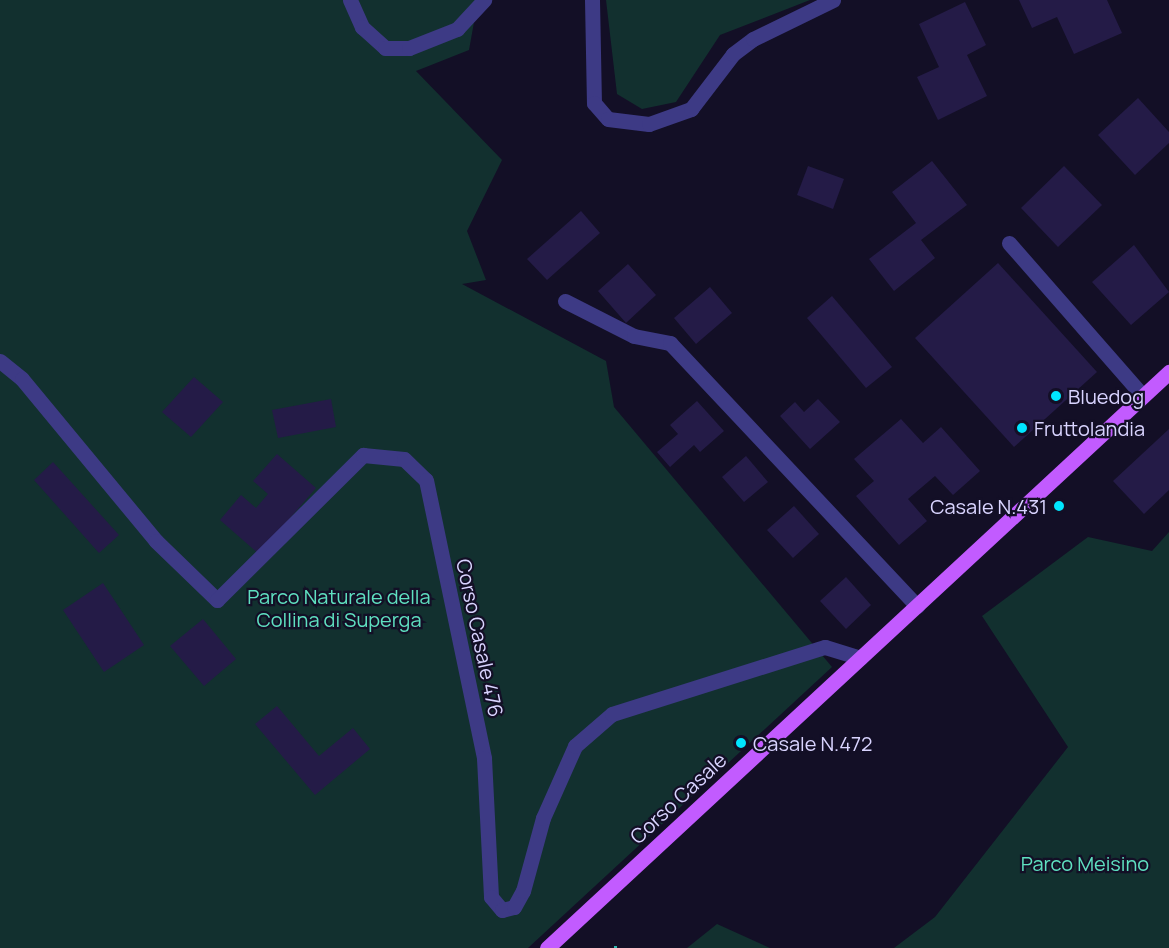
<!DOCTYPE html>
<style>
body{margin:0}
#map{position:relative;width:1169px;height:948px;overflow:hidden;background:#130f26;font-family:Manrope,sans-serif}
div>[style]{position:absolute}
.green>*{inset:0;background:#12302f}
.building>*{inset:0;background:#241b47}
.path>*{height:4px;margin-top:-2px;transform-origin:0;background:repeating-linear-gradient(90deg,#2fb8b0 0 3px,transparent 0 7.5px)}
.minor>*{height:15px;margin:-7.5px;padding:0 7.5px;transform-origin:7.5px;border-radius:7.5px;background:#3d3a85}
.major>*{height:15px;margin:-7.5px;padding:0 7.5px;transform-origin:7.5px;border-radius:7.5px;background:#c25bff}
.dots>*{width:16px;height:16px;translate:-50% -50%;box-sizing:border-box;border:3px solid #130f26;border-radius:50%}
span{translate:-50% -50%;white-space:nowrap;text-align:center;line-height:1.15;-webkit-text-stroke:4.5px #130f26;paint-order:stroke}
.poi-label{font-size:20px;color:#d9d4ff}
.left{translate:0 -50%;text-align:left}
.right{translate:-100% -50%;text-align:right}
.park-label{font-size:20px;color:#5fe0c0}
.street-label{font-size:20px;color:#d9d4ff}
</style>
<div id="map">
<div class="green">
<div style="clip-path:polygon(0 0,478px 0,469px 50px,416px 71px,502px 160px,467px 231px,486px 280px,462px 284px,606px 361px,614px 407px,832px 667px,528px 948px,0 948px)"></div>
<div style="clip-path:polygon(606px 0,810px 0,720px 35px,676px 102px,642px 109px,617px 94px)"></div>
<div style="clip-path:polygon(1169px 532px,1169px 948px,894px 948px,935px 917px,1068px 747px,982px 616px,1088px 537px,1152px 551px)"></div>
<div style="clip-path:polygon(717px 924px,770px 948px,687px 948px)"></div>
</div>
<div class="building">
<div style="clip-path:polygon(1019px 0,1107px 0,1122px 33px,1074px 54px,1057px 17px,1032px 28px)"></div>
<div style="clip-path:polygon(965px 2px,986px 45px,967px 55px,987px 96px,938px 120px,917px 77px,939px 67px,919px 24px)"></div>
<div style="clip-path:polygon(1138px 98px,1169px 132px,1169px 143px,1135px 175px,1098px 135px)"></div>
<div style="clip-path:polygon(932px 161px,967px 205px,921px 240px,935px 258px,894px 291px,869px 259px,916px 223px,892px 192px)"></div>
<div style="clip-path:polygon(808px 166px,844px 179px,833px 209px,797px 195px)"></div>
<div style="clip-path:polygon(1064px 166px,1102px 205px,1058px 247px,1021px 208px)"></div>
<div style="clip-path:polygon(581px 211px,600px 233px,547px 280px,527px 259px)"></div>
<div style="clip-path:polygon(1134px 245px,1169px 292px,1131px 325px,1092px 282px)"></div>
<div style="clip-path:polygon(998px 263px,1097px 372px,1014px 447px,915px 338px)"></div>
<div style="clip-path:polygon(628px 264px,656px 295px,626px 323px,598px 291px)"></div>
<div style="clip-path:polygon(710px 287px,732px 313px,696px 344px,674px 318px)"></div>
<div style="clip-path:polygon(832px 296px,892px 367px,866px 388px,807px 318px)"></div>
<div style="clip-path:polygon(194px 377px,223px 402px,191px 437px,162px 412px)"></div>
<div style="clip-path:polygon(331px 399px,336px 427px,278px 438px,272px 410px)"></div>
<div style="clip-path:polygon(818px 399px,840px 422px,810px 449px,780px 416px,795px 402px,804px 412px)"></div>
<div style="clip-path:polygon(697px 401px,724px 431px,700px 452px,694px 445px,670px 467px,657px 452px,678px 434px,670px 425px)"></div>
<div style="clip-path:polygon(901px 419px,923px 443px,941px 427px,980px 471px,953px 495px,935px 476px,908px 499px,927px 521px,899px 545px,856px 496px,874px 481px,854px 459px)"></div>
<div style="clip-path:polygon(1169px 429px,1169px 490px,1144px 514px,1113px 481px)"></div>
<div style="clip-path:polygon(277px 454px,316px 488px,259px 554px,220px 520px,241px 495px,256px 508px,268px 494px,253px 481px)"></div>
<div style="clip-path:polygon(746px 456px,768px 482px,744px 502px,722px 477px)"></div>
<div style="clip-path:polygon(53px 462px,119px 535px,99px 553px,34px 480px)"></div>
<div style="clip-path:polygon(794px 506px,819px 534px,793px 558px,767px 530px)"></div>
<div style="clip-path:polygon(846px 577px,871px 605px,846px 629px,820px 601px)"></div>
<div style="clip-path:polygon(103px 583px,144px 645px,104px 672px,63px 610px)"></div>
<div style="clip-path:polygon(203px 619px,236px 659px,204px 686px,170px 646px)"></div>
<div style="clip-path:polygon(277px 706px,319px 756px,353px 728px,370px 749px,315px 795px,255px 724px)"></div>
</div>
<div class="path">
<div style="left:614px;top:948px;width:5px"></div>
</div>
<div class="minor">
<div style="left:350px;top:0;width:30px;rotate:66deg"></div>
<div style="left:362px;top:27px;width:31px;rotate:42deg"></div>
<div style="left:385px;top:48px;width:24px"></div>
<div style="left:409px;top:48px;width:52px;rotate:-21.6deg"></div>
<div style="left:457px;top:29px;width:40px;rotate:-47deg"></div>
<div style="left:592px;top:0;width:103px;rotate:88.9deg"></div>
<div style="left:594px;top:103px;width:21px;rotate:49deg"></div>
<div style="left:608px;top:119px;width:41px;rotate:7deg"></div>
<div style="left:649px;top:124px;width:45px;rotate:-19.7deg"></div>
<div style="left:691px;top:109px;width:69px;rotate:-52.6deg"></div>
<div style="left:733px;top:54px;width:25px;rotate:-37deg"></div>
<div style="left:753px;top:39px;width:89px;rotate:-26deg"></div>
<div style="left:1009px;top:243px;width:203px;rotate:48.8deg"></div>
<div style="left:565px;top:301px;width:77px;rotate:26.9deg"></div>
<div style="left:634px;top:336px;width:37px;rotate:11deg"></div>
<div style="left:670px;top:343px;width:361px;rotate:46.8deg"></div>
<div style="left:0;top:361px;width:28px;rotate:39deg"></div>
<div style="left:22px;top:379px;width:210px;rotate:50.4deg"></div>
<div style="left:156px;top:541px;width:85px;rotate:44deg"></div>
<div style="left:217px;top:600px;width:206px;rotate:-44.8deg"></div>
<div style="left:363px;top:455px;width:41px;rotate:5.6deg"></div>
<div style="left:404px;top:459px;width:30px;rotate:44deg"></div>
<div style="left:426px;top:480px;width:284px;rotate:78.2deg"></div>
<div style="left:484px;top:758px;width:139px;rotate:87.1deg"></div>
<div style="left:491px;top:897px;width:17px;rotate:50deg"></div>
<div style="left:502px;top:910px;width:12px;rotate:-14deg"></div>
<div style="left:514px;top:907px;width:18px;rotate:-61deg"></div>
<div style="left:523px;top:891px;width:76px;rotate:-74.7deg"></div>
<div style="left:543px;top:818px;width:79px;rotate:-66deg"></div>
<div style="left:575px;top:746px;width:49px;rotate:-40.9deg"></div>
<div style="left:612px;top:714px;width:223px;rotate:-17.5deg"></div>
<div style="left:825px;top:647px;width:37px;rotate:17deg"></div>
</div>
<div class="major">
<div style="left:547px;top:948px;width:848px;rotate:-42.8deg"></div>
</div>
<div class="dots">
<div style="left:1056px;top:396px;background:#00e5ff"></div>
<div style="left:1022px;top:428px;background:#00e5ff"></div>
<div style="left:1059px;top:506px;background:#00e5ff"></div>
<div style="left:741px;top:743px;background:#00e5ff"></div>
</div>
<div class="poi-label">
<span class="left" style="left:1068px;top:396px">Bluedog</span>
<span class="left" style="left:1034px;top:428px">Fruttolandia</span>
<span class="right" style="left:1047px;top:506px">Casale N.431</span>
<span class="left" style="left:753px;top:743px">Casale N.472</span>
</div>
<div class="park-label">
<span style="left:339px;top:608px">Parco Naturale della<br>Collina di Superga</span>
<span style="left:1085px;top:863px">Parco Meisino</span>
</div>
<div class="street-label">
<span style="left:480px;top:638px;rotate:78deg">Corso Casale 476</span>
<span style="left:678px;top:798px;rotate:-43deg">Corso Casale</span>
</div>
</div>
